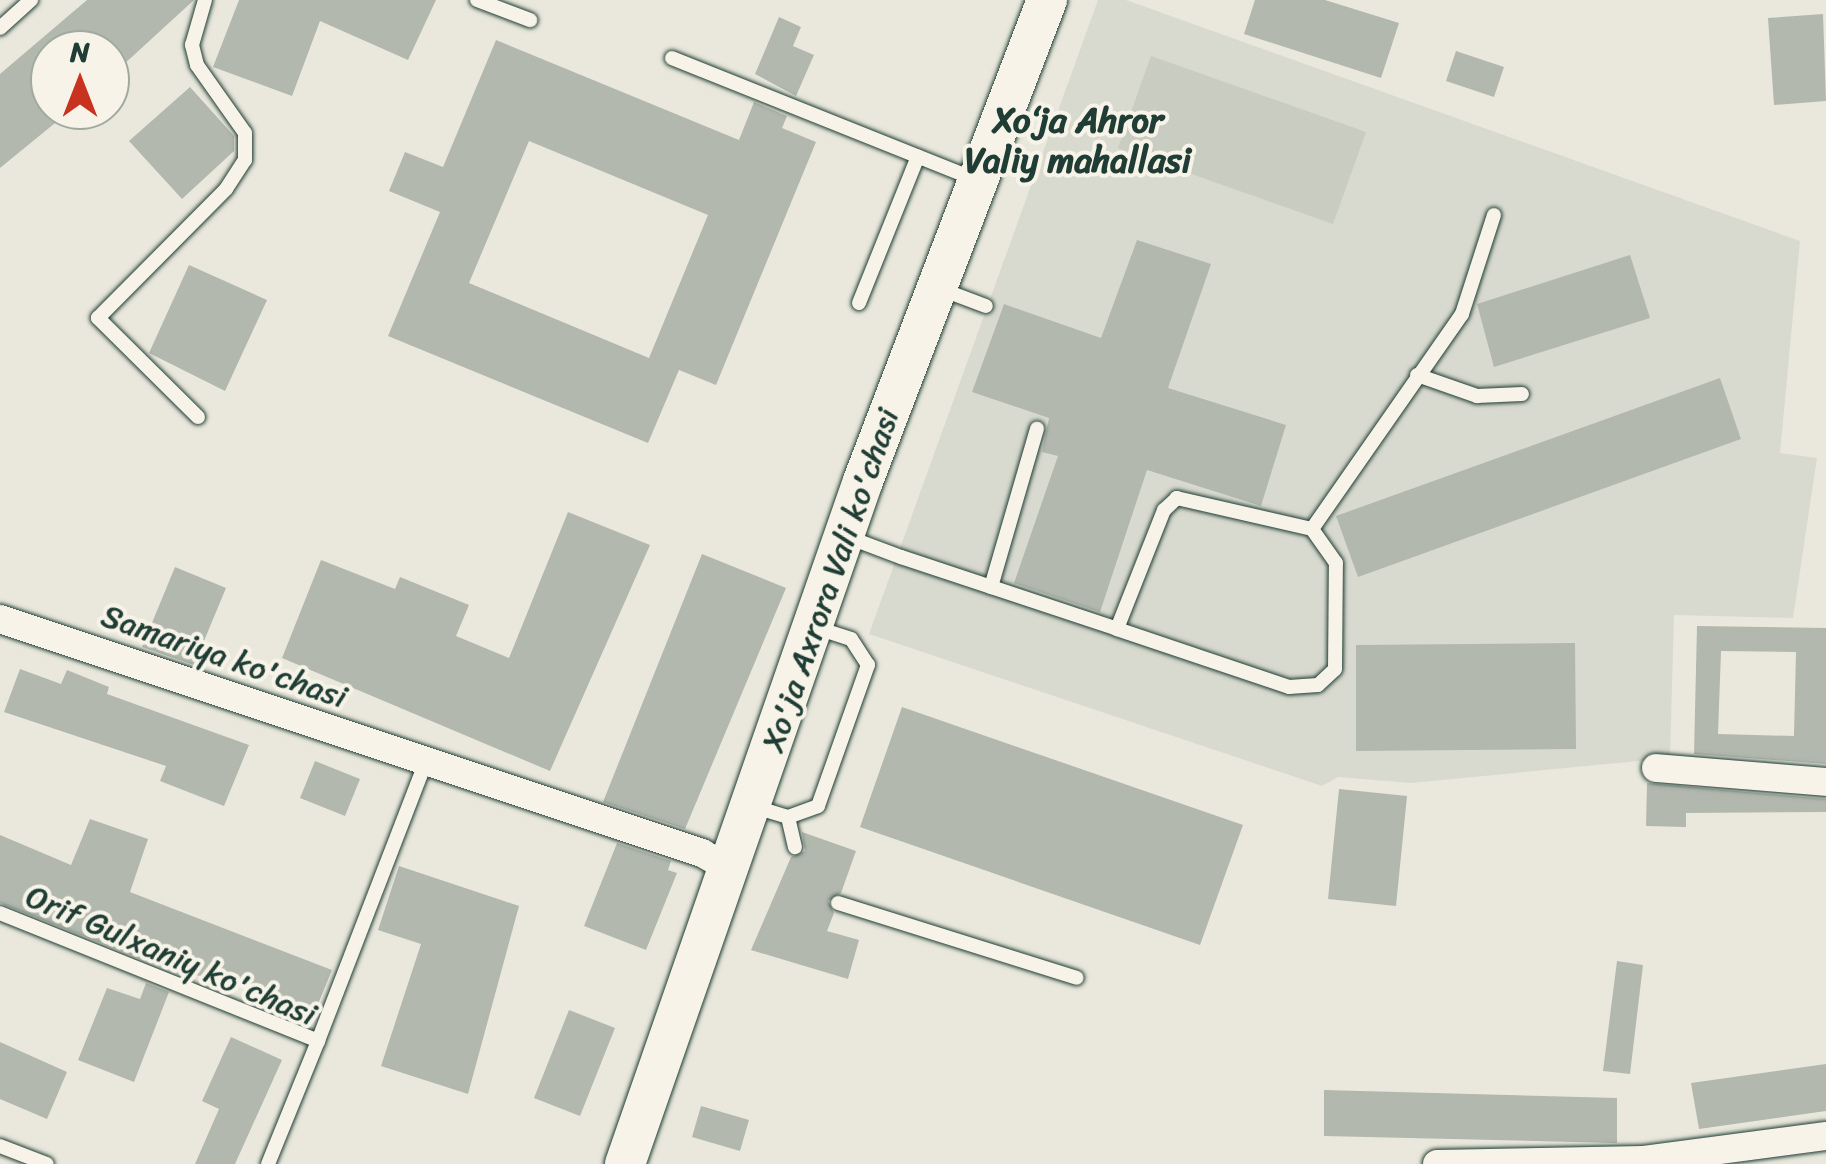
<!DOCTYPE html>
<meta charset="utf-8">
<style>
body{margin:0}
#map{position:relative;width:1826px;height:1164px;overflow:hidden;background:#eae8dd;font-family:Sriracha,sans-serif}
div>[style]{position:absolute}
.built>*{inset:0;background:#d9dacf}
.green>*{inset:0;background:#c8ccc1}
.building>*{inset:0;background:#b2b8ae}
.roads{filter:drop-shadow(0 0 2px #1f3d34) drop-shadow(0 0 2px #1f3d34)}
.lane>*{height:14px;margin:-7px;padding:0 7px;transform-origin:7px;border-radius:7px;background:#f7f3e8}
.street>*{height:28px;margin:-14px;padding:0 14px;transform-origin:14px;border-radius:14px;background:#f7f3e8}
.secondary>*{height:40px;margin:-20px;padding:0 20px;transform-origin:20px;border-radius:20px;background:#f7f3e8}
span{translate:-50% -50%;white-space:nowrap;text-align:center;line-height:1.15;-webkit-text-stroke:8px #f7f3e8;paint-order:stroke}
.street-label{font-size:32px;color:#1f3d34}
.neighbourhood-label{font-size:35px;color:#1f3d34;font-weight:700}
.north{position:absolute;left:30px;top:30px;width:100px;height:100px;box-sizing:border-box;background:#f7f3e8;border:2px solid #a1aaa0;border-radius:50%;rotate:0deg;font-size:28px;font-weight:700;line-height:40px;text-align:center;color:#1f3d34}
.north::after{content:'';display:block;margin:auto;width:35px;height:45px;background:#c8321e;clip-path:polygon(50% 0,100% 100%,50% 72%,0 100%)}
</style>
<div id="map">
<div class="built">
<div style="clip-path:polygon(1098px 0,1126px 0,1800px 241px,1780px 453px,1817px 458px,1793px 618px,1674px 615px,1670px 758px,1411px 783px,1338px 777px,1322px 786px,869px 634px)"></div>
</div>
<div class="green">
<div style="clip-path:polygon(1151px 56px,1366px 132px,1333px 224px,1118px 148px)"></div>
</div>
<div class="building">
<div style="clip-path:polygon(87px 0,194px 0,110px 77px,110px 50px,50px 50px,50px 110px,71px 110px,0 168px,0 74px)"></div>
<div style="clip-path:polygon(239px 0,436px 0,408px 60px,320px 21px,292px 96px,213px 67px)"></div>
<div style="clip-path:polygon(1255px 0,1325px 0,1399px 23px,1381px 78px,1244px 34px)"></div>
<div style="clip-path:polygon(1823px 14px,1826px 101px,1774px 105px,1768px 18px)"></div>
<div style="clip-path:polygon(779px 17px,801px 27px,793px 46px,814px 55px,796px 96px,755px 74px)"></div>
<div style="clip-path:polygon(evenodd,496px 40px,739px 140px,754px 102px,787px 116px,782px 128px,816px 142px,716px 385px,679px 370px,648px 443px,388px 336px,440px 212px,389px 191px,405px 152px,443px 167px,496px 40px,529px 141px,708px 215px,649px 358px,469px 283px,529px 141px)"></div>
<div style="clip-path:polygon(1456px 51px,1504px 67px,1494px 97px,1446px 81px)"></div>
<div style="clip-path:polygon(190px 87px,234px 136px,234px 151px,182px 199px,129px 141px)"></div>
<div style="clip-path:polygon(1137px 240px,1211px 264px,1168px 388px,1286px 425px,1261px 506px,1147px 470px,1100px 612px,1014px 583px,1058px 456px,1042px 452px,1049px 418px,972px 392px,1004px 304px,1101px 338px)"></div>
<div style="clip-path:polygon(1630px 255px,1650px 318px,1494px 367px,1477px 304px)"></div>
<div style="clip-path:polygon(189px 265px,267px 300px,225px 391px,149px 353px)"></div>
<div style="clip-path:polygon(1720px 378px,1741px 439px,1358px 577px,1336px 516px)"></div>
<div style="clip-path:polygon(568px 512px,650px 545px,550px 771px,282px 658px,321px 560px,395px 589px,400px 577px,469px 605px,456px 636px,509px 658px)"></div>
<div style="clip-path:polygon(702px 554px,786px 588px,685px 829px,603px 802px)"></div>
<div style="clip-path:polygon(175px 567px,226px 588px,194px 665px,142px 647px)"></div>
<div style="clip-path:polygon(evenodd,1697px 626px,1826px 628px,1826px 764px,1694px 754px,1697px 626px,1721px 651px,1796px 652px,1794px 736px,1718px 734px,1721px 651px)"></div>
<div style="clip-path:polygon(1575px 643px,1576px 749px,1356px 751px,1356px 645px)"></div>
<div style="clip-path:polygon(20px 669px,61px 684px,67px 670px,109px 687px,107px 694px,249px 745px,224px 806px,160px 781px,166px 766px,4px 712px)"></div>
<div style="clip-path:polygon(902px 707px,1243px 825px,1200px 945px,860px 827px)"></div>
<div style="clip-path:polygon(315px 761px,360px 779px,345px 816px,300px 798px)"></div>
<div style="clip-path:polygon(1647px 783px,1826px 799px,1826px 812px,1686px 813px,1686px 827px,1646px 826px)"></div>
<div style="clip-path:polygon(1339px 789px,1407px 796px,1396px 906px,1328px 899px)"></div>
<div style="clip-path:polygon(90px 819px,148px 839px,130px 892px,332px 970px,313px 1016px,226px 979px,177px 973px,0 903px,0 835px,71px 865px)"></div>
<div style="clip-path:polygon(802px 832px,856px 851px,841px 893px,828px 901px,834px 913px,827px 931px,859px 940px,848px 979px,751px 950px,791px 857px,805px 851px)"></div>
<div style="clip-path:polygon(617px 843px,671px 861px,668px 870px,677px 873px,646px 950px,584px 926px)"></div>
<div style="clip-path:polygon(399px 866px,519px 906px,468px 1094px,381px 1066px,421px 944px,378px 930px)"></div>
<div style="clip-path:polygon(1617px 961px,1643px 965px,1630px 1074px,1603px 1071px)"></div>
<div style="clip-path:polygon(146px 983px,169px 992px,134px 1082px,78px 1060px,107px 988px,140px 999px)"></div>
<div style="clip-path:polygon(569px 1010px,615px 1028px,580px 1116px,534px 1098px)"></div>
<div style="clip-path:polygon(231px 1037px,282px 1060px,235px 1164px,195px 1164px,219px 1109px,202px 1101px)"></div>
<div style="clip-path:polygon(0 1042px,67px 1072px,47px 1119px,0 1099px)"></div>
<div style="clip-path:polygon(1826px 1064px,1826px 1111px,1699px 1129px,1691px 1083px)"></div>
<div style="clip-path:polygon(1324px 1090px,1617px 1098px,1617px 1143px,1324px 1136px)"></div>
<div style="clip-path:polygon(701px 1106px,749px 1120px,740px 1151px,692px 1137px)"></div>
</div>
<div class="roads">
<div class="lane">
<div style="left:477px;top:0;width:57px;rotate:20.7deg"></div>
<div style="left:0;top:28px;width:42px;rotate:-42.1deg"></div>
<div style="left:672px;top:58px;width:326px;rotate:21.8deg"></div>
<div style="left:938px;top:288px;width:51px;rotate:20.6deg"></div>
<div style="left:859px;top:303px;width:158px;rotate:-68.1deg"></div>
<div style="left:1417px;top:375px;width:64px;rotate:19.3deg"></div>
<div style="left:1477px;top:396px;width:45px;rotate:-2.5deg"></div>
<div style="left:198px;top:417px;width:141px;rotate:-135.3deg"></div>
<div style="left:98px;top:318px;width:182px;rotate:-45.2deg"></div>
<div style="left:226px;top:189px;width:35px;rotate:-57deg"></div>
<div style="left:245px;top:160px;width:27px;rotate:-90deg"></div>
<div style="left:245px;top:133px;width:83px;rotate:-125.2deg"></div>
<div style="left:197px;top:65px;width:21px;rotate:-104deg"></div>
<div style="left:192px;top:45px;width:47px;rotate:-73.9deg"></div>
<div style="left:1312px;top:529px;width:262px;rotate:-55.1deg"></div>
<div style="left:1462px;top:314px;width:104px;rotate:-72.1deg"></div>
<div style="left:845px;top:536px;width:60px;rotate:20.6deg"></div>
<div style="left:901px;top:557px;width:228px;rotate:18.4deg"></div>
<div style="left:1117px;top:629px;width:182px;rotate:18.6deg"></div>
<div style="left:1289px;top:687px;width:29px;rotate:-4deg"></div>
<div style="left:1318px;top:685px;width:23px;rotate:-43deg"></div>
<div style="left:1335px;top:669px;width:106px;rotate:-89.5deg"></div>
<div style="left:1336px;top:563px;width:42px;rotate:-125.2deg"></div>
<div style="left:1312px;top:529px;width:139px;rotate:-167.1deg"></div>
<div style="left:1177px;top:498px;width:18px;rotate:137deg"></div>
<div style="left:1164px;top:510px;width:128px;rotate:111.6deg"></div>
<div style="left:991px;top:587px;width:165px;rotate:-73.8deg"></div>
<div style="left:752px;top:806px;width:38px;rotate:17deg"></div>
<div style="left:788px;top:817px;width:32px;rotate:-20deg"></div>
<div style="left:818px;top:806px;width:150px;rotate:-70.5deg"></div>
<div style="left:868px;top:665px;width:31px;rotate:-123deg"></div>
<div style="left:851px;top:639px;width:36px;rotate:-162deg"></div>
<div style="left:788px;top:817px;width:31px;rotate:77deg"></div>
<div style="left:838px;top:903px;width:250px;rotate:17.4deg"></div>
<div style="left:0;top:913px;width:343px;rotate:21.9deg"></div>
<div style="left:318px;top:1041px;width:133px;rotate:112.1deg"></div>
<div style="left:318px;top:1041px;width:298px;rotate:-68.9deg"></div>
<div style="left:0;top:1146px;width:50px;rotate:21deg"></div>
</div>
<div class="street">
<div style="left:0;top:619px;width:740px;rotate:18.43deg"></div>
<div style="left:702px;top:853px;width:32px;rotate:30deg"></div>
<div style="left:1656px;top:768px;width:171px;rotate:4.7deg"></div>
<div style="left:1437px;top:1164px;width:207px;rotate:-1.1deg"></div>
<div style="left:1644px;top:1160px;width:184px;rotate:-7.5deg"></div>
</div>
<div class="secondary">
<div style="left:625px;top:1164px;width:723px;rotate:-70.79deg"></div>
<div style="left:863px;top:481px;width:515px;rotate:-69.07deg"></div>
</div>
</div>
<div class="street-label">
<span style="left:831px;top:580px;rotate:-71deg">Xo'ja Axrora Vali ko'chasi</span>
<span style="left:224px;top:657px;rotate:19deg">Samariya ko'chasi</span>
<span style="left:171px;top:956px;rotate:23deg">Orif Gulxaniy ko'chasi</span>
</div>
<div class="neighbourhood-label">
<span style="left:1078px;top:140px">Xo‘ja Ahror<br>Valiy mahallasi</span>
</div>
<div class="north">N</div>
</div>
